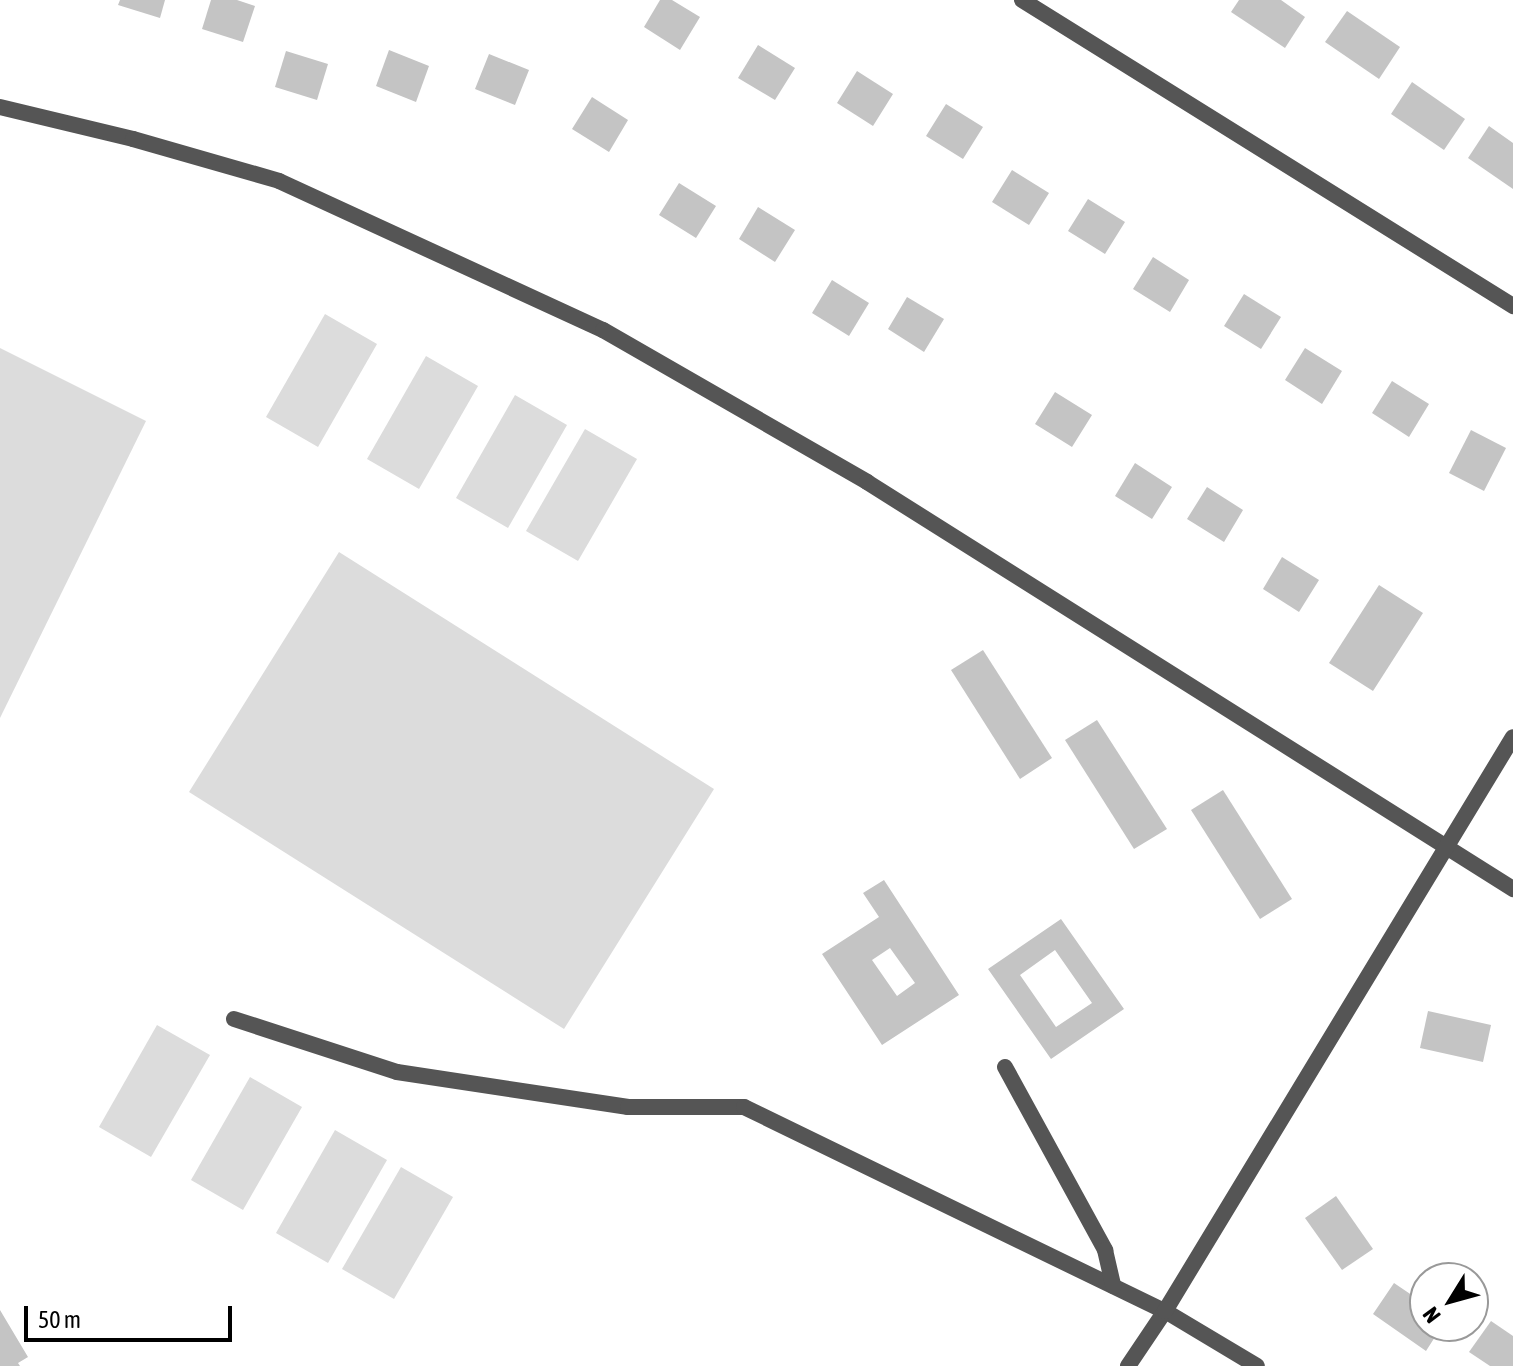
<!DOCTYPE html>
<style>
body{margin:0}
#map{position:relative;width:1513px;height:1366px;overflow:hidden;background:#fff;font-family:"Asap Condensed",sans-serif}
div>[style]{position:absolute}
.green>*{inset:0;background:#dcdcdc}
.building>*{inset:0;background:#c4c4c4}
.lane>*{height:16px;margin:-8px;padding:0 8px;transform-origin:8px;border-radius:8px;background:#555}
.street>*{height:16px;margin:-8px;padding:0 8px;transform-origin:8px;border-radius:8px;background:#555}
span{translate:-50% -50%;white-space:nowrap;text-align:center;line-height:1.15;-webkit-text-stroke:7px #fff;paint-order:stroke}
.north{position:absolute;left:1409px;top:1262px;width:80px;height:80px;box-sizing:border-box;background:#fff;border:2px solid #999;border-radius:50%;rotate:233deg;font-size:22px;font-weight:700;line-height:32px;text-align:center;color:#000}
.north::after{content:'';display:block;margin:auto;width:28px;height:36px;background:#000;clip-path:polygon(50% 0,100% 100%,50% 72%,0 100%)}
.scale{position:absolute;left:24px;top:1306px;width:208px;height:36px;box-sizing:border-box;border:4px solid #000;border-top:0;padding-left:10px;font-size:24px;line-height:28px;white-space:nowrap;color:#000;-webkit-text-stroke:6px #fff;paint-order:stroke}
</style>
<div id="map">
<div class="green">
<div style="clip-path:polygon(325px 314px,377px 344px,318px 447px,266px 417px)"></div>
<div style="clip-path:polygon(0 348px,146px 421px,0 718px)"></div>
<div style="clip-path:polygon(426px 356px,478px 386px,419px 489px,367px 459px)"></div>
<div style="clip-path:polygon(515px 395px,567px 425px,508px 528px,456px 498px)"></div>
<div style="clip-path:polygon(585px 429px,637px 459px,578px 561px,526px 531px)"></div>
<div style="clip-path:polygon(339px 552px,714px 789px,564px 1029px,189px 792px)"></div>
<div style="clip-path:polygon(157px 1025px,210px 1055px,151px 1157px,99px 1127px)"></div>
<div style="clip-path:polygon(250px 1077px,302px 1107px,243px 1210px,191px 1180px)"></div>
<div style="clip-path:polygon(335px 1130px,387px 1160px,328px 1263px,276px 1233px)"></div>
<div style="clip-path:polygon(401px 1167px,453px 1197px,394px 1299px,342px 1269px)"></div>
</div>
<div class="building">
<div style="clip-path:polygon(120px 0,165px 0,160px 18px,118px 5px)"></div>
<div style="clip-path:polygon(211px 0,237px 0,255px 6px,243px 42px,202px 29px)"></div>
<div style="clip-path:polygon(660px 0,672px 0,700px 17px,680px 50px,644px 27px)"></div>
<div style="clip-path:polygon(1239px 0,1281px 0,1305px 17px,1285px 48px,1231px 12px)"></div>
<div style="clip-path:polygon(1347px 11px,1400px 47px,1379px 79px,1325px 42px)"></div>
<div style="clip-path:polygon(758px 45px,795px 68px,775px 100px,738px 78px)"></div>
<div style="clip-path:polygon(389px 50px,429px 66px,416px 102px,376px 86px)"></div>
<div style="clip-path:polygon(286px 51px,328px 64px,317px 100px,275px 87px)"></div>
<div style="clip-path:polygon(489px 54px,529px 70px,515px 105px,475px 89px)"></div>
<div style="clip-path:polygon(857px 71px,893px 94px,873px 126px,837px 103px)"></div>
<div style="clip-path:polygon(1412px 82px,1465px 119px,1444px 150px,1391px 114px)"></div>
<div style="clip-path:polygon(592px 97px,628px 120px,609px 152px,572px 129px)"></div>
<div style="clip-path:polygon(946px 104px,983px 127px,963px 159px,926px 136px)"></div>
<div style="clip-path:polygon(1489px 126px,1513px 143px,1513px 189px,1468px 158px)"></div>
<div style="clip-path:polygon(1012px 170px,1049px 193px,1029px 225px,992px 202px)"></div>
<div style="clip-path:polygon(679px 183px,716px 206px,696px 238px,659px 215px)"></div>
<div style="clip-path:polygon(1088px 199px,1125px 222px,1105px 254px,1068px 231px)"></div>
<div style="clip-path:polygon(758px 207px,795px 230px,775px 262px,739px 239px)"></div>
<div style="clip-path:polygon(1153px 257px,1189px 280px,1170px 312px,1133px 289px)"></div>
<div style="clip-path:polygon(832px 280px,869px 303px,849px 336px,812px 313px)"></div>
<div style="clip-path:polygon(1244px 294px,1281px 317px,1261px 349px,1224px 326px)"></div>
<div style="clip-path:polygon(907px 297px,944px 319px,924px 352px,888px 329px)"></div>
<div style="clip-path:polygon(1305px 348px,1342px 371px,1322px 404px,1285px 380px)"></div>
<div style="clip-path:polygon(1392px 381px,1429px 404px,1409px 437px,1372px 413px)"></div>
<div style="clip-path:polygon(1055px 392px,1092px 415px,1072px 447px,1035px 424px)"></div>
<div style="clip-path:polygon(1471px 430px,1506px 448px,1484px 491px,1449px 473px)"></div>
<div style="clip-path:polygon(1135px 463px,1172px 487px,1152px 519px,1115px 496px)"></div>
<div style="clip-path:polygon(1207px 487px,1243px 510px,1224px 542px,1187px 519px)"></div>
<div style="clip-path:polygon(1282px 557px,1319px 580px,1299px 612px,1263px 589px)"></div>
<div style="clip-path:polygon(1379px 585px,1423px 613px,1373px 691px,1329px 663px)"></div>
<div style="clip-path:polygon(983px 650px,1052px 758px,1020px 779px,951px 670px)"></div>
<div style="clip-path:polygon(1097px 720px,1167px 829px,1134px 849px,1065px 740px)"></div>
<div style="clip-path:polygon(1223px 790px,1292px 899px,1260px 919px,1191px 810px)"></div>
<div style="clip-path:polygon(evenodd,884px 880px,959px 995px,882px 1045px,822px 954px,879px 917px,863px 893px,884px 880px,890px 948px,915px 983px,897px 996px,872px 960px,890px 948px)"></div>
<div style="clip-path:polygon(evenodd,1061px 919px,1124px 1009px,1051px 1059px,988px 969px,1061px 919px,1055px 950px,1092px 1003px,1056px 1027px,1020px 975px,1055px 950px)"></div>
<div style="clip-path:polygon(1428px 1011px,1491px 1025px,1483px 1062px,1420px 1048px)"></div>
<div style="clip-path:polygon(1336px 1196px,1373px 1249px,1342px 1270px,1305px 1218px)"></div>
<div style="clip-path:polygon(1394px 1283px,1425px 1304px,1425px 1326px,1442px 1326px,1426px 1351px,1373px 1314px)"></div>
<div style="clip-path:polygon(0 1310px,28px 1357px,18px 1363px,20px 1366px,0 1366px)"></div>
<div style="clip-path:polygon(1491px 1321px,1513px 1336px,1513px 1366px,1490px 1366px,1469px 1352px)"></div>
</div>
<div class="lane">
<div style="left:234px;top:1019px;width:171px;rotate:18deg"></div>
<div style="left:397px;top:1072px;width:234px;rotate:8.6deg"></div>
<div style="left:628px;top:1107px;width:116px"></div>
<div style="left:744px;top:1107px;width:468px;rotate:25.9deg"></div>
<div style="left:1005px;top:1067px;width:209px;rotate:61.3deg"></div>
<div style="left:1105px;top:1250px;width:37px;rotate:77deg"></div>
</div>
<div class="street">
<div style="left:1022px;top:0;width:579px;rotate:31.93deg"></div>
<div style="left:0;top:107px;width:137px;rotate:13.5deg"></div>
<div style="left:133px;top:139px;width:152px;rotate:16deg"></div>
<div style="left:279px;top:181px;width:357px;rotate:24.7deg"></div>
<div style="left:603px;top:330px;width:305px;rotate:29.9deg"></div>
<div style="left:867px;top:482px;width:764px;rotate:32.21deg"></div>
<div style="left:1165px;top:1311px;width:107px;rotate:30.9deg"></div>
<div style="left:1128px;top:1366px;width:66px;rotate:-56.1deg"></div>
<div style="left:1165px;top:1311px;width:671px;rotate:-58.77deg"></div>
</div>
<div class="north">N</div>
<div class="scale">50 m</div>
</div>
